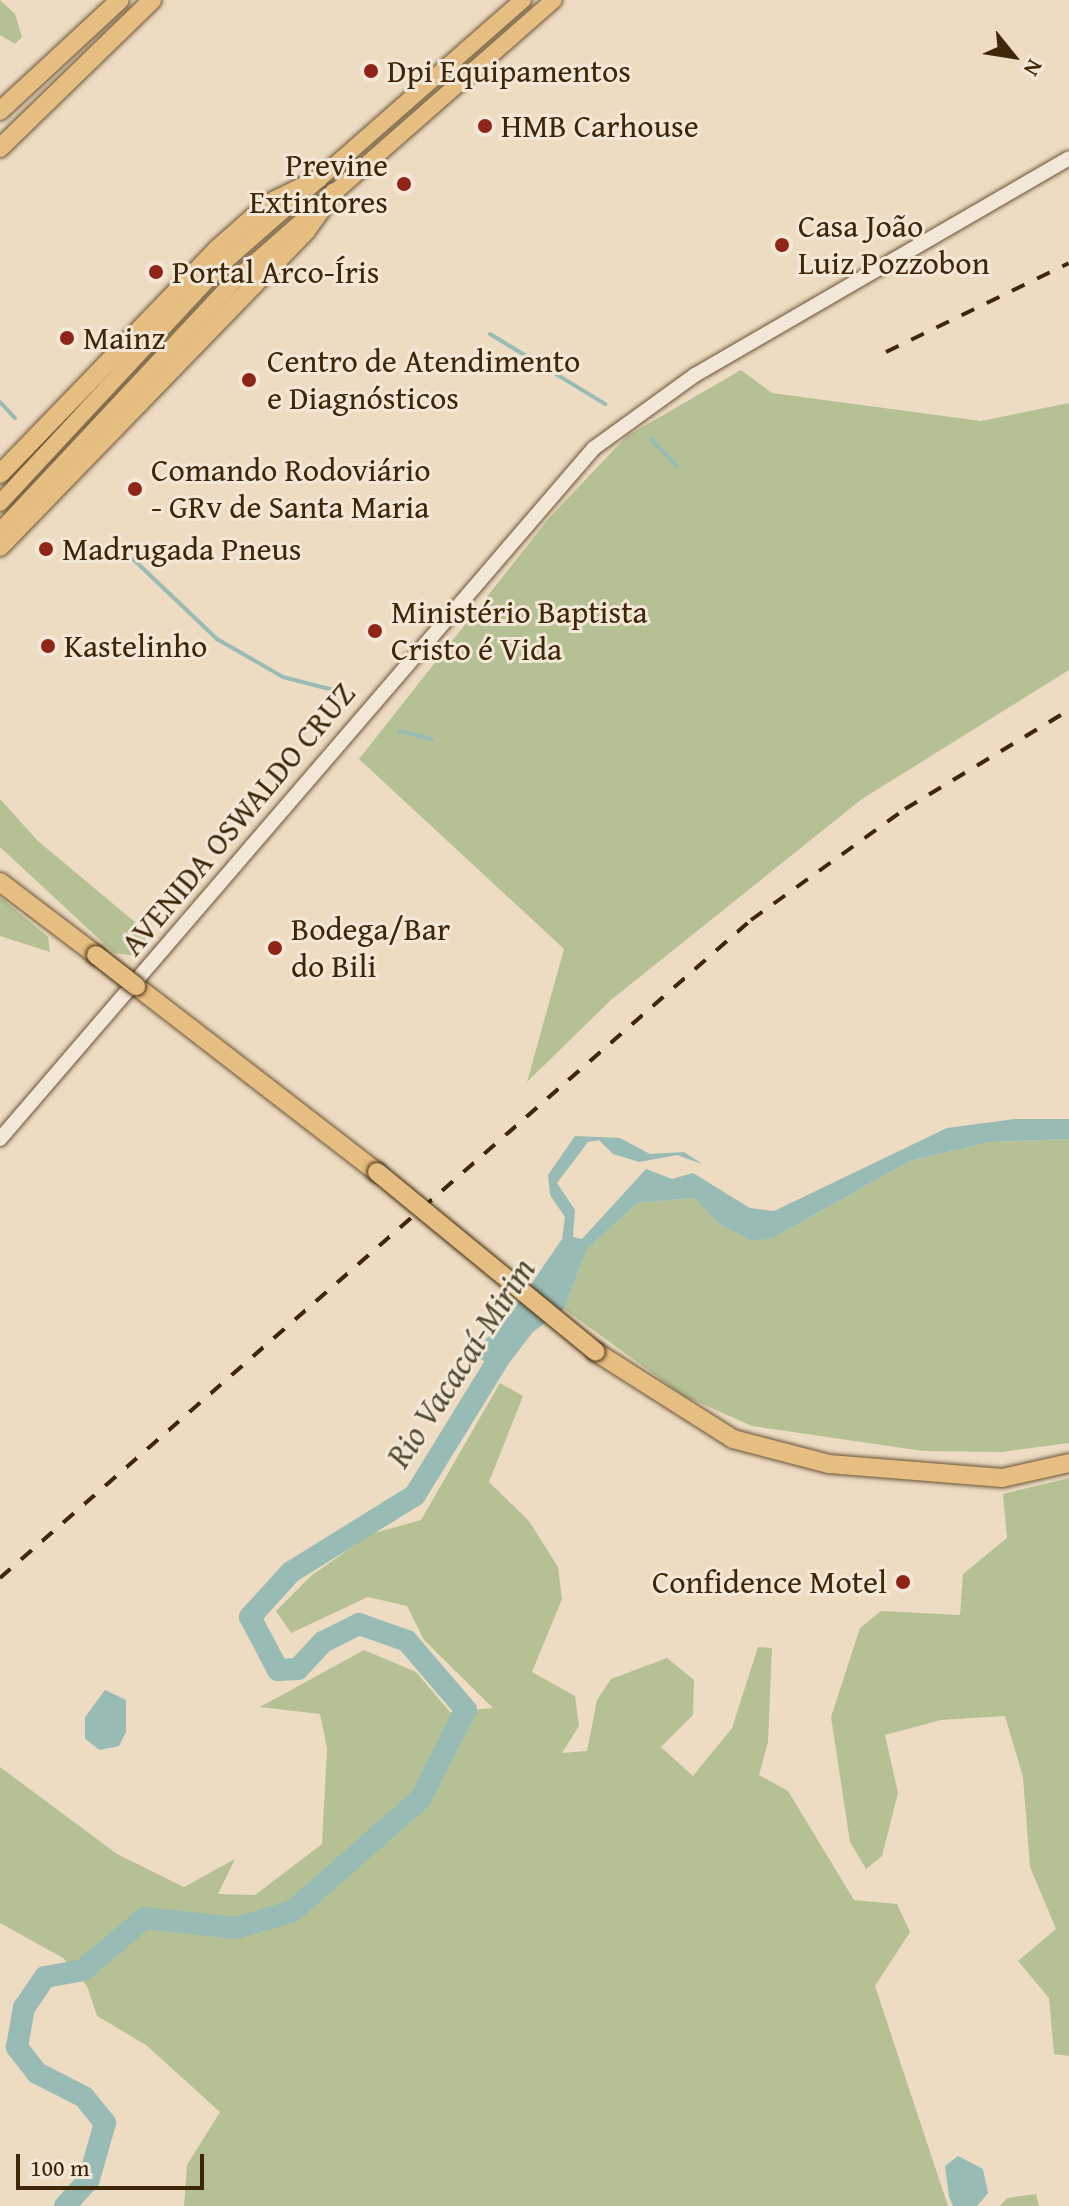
<!DOCTYPE html>
<meta charset="utf-8">
<style>
body{margin:0}
#map{position:relative;width:1069px;height:2206px;overflow:hidden;background:#eddcc2;font-family:"Gentium Book Plus",serif}
div>[style]{position:absolute}
.green>*{inset:0;background:#b5c195}
.water>*{inset:0;background:#99bbb5}
.stream>*{height:4px;margin:-2px;padding:0 2px;transform-origin:2px;border-radius:2px;background:#99bbb5}
.river>*{height:22px;margin:-11px;padding:0 11px;transform-origin:11px;border-radius:11px;background:#99bbb5}
.roads{filter:drop-shadow(0 0 2px #6a5437) drop-shadow(0 0 2px #6a5437)}
.tertiary>*{height:14px;margin:-7px;padding:0 7px;transform-origin:7px;border-radius:7px;background:#f3e8d7}
.primary>*{height:16px;margin:-8px;padding:0 8px;transform-origin:8px;border-radius:8px;background:#e6be81}
.trunk>*{height:18px;margin:-9px;padding:0 9px;transform-origin:9px;border-radius:9px;background:#e6be81}
.rail>*{height:4px;margin-top:-2px;transform-origin:0;background:repeating-linear-gradient(90deg,#3e2709 0 14px,transparent 0 28px)}
.bridges{filter:drop-shadow(0 0 2px #3e2709) drop-shadow(0 0 2px #3e2709)}
.trunk-bridge>*{height:18px;margin:-9px;padding:0 9px;transform-origin:9px;border-radius:9px;background:#e6be81}
.dots>*{width:22px;height:22px;translate:-50% -50%;box-sizing:border-box;border:4px solid #f3e8d7;border-radius:50%}
span{translate:-50% -50%;white-space:nowrap;text-align:center;line-height:1.15;-webkit-text-stroke:6px #f3e8d7;paint-order:stroke}
.poi-label{font-size:32px;color:#3e2709}
.left{translate:0 -50%;text-align:left}
.right{translate:-100% -50%;text-align:right}
.street-label{font-size:32px;color:#3e2709}
.water-label{font-size:34px;color:#554c34;font-style:italic}
.north{position:absolute;left:973px;top:16px;width:80px;height:80px;-webkit-text-stroke:6px #f3e8d7;paint-order:stroke;rotate:120deg;font-size:22px;font-weight:700;line-height:32px;text-align:center;color:#3e2709}
.north::after{content:'';display:block;margin:auto;width:28px;height:36px;background:#3e2709;clip-path:polygon(50% 0,100% 100%,50% 72%,0 100%)}
.scale{position:absolute;left:16px;top:2154px;width:188px;height:36px;box-sizing:border-box;border:4px solid #3e2709;border-top:0;padding-left:10px;font-size:24px;line-height:28px;white-space:nowrap;color:#3e2709;-webkit-text-stroke:6px #f3e8d7;paint-order:stroke}
</style>
<div id="map">
<div class="green">
<div style="clip-path:polygon(0 0,15px 14px,22px 37px,15px 44px,0 35px)"></div>
<div style="clip-path:polygon(741px 370px,772px 393px,981px 421px,1069px 403px,1069px 670px,862px 799px,611px 1000px,527px 1082px,564px 949px,359px 759px,549px 518px,627px 436px)"></div>
<div style="clip-path:polygon(0 799px,38px 841px,148px 933px,137px 956px,114px 953px,0 847px)"></div>
<div style="clip-path:polygon(0 897px,48px 937px,50px 952px,0 936px)"></div>
<div style="clip-path:polygon(1069px 1139px,1069px 1443px,1001px 1452px,923px 1451px,752px 1426px,684px 1396px,564px 1309px,587px 1249px,638px 1203px,694px 1198px,719px 1224px,751px 1240px,773px 1238px,910px 1161px,990px 1142px)"></div>
<div style="clip-path:polygon(500px 1383px,523px 1396px,489px 1482px,529px 1521px,558px 1567px,562px 1599px,532px 1672px,575px 1696px,579px 1726px,562px 1753px,587px 1751px,597px 1700px,611px 1679px,667px 1658px,694px 1680px,693px 1715px,661px 1747px,693px 1776px,732px 1728px,758px 1647px,772px 1648px,768px 1742px,759px 1775px,788px 1791px,854px 1900px,897px 1904px,910px 1932px,875px 1986px,948px 2206px,184px 2206px,187px 2165px,220px 2112px,146px 2045px,97px 2016px,87px 1986px,63px 1958px,0 1923px,0 1767px,117px 1854px,184px 1887px,235px 1859px,218px 1894px,255px 1895px,322px 1844px,327px 1748px,320px 1714px,260px 1707px,364px 1650px,416px 1672px,450px 1712px,493px 1708px,424px 1640px,407px 1606px,368px 1597px,291px 1633px,276px 1611px,312px 1575px,371px 1534px,421px 1520px)"></div>
<div style="clip-path:polygon(1069px 1478px,1069px 2056px,1054px 2054px,1049px 1998px,1018px 1961px,1056px 1929px,1030px 1867px,1023px 1777px,1005px 1716px,941px 1720px,885px 1735px,898px 1793px,882px 1856px,866px 1869px,850px 1842px,831px 1717px,860px 1628px,881px 1611px,960px 1615px,963px 1574px,1007px 1538px,1003px 1494px)"></div>
<div style="clip-path:polygon(1036px 2194px,1039px 2206px,1000px 2206px,1007px 2198px)"></div>
</div>
<div class="water">
<div style="clip-path:polygon(1015px 1119px,1069px 1119px,1069px 1139px,990px 1142px,910px 1161px,773px 1238px,752px 1241px,719px 1224px,694px 1198px,638px 1203px,587px 1249px,564px 1309px,533px 1332px,502px 1372px,479px 1358px,481px 1344px,510px 1315px,562px 1239px,565px 1217px,550px 1195px,548px 1175px,575px 1136px,620px 1138px,650px 1154px,684px 1152px,702px 1164px,677px 1155px,639px 1162px,613px 1154px,599px 1140px,588px 1142px,557px 1183px,575px 1210px,573px 1237px,582px 1239px,646px 1169px,672px 1179px,693px 1173px,750px 1208px,774px 1211px,947px 1128px)"></div>
<div style="clip-path:polygon(105px 1690px,126px 1700px,126px 1732px,119px 1746px,100px 1750px,85px 1739px,85px 1717px)"></div>
<div style="clip-path:polygon(958px 2156px,983px 2169px,988px 2193px,977px 2206px,953px 2206px,949px 2197px,945px 2166px)"></div>
</div>
<div class="stream">
<div style="left:490px;top:334px;width:135px;rotate:31.3deg"></div>
<div style="left:0;top:402px;width:22px;rotate:47deg"></div>
<div style="left:651px;top:439px;width:37px;rotate:46deg"></div>
<div style="left:133px;top:559px;width:116px;rotate:43.6deg"></div>
<div style="left:217px;top:639px;width:76px;rotate:29.9deg"></div>
<div style="left:283px;top:677px;width:64px;rotate:14.5deg"></div>
<div style="left:399px;top:731px;width:34px;rotate:14deg"></div>
</div>
<div class="river">
<div style="left:65px;top:2206px;width:36px;rotate:-48deg"></div>
<div style="left:89px;top:2179px;width:58px;rotate:-74.1deg"></div>
<div style="left:105px;top:2123px;width:33px;rotate:-129deg"></div>
<div style="left:84px;top:2097px;width:53px;rotate:-152.9deg"></div>
<div style="left:37px;top:2073px;width:33px;rotate:-128deg"></div>
<div style="left:17px;top:2047px;width:40px;rotate:-80deg"></div>
<div style="left:24px;top:2008px;width:37px;rotate:-56deg"></div>
<div style="left:45px;top:1977px;width:39px;rotate:-10deg"></div>
<div style="left:83px;top:1970px;width:81px;rotate:-40deg"></div>
<div style="left:145px;top:1918px;width:92px;rotate:6.3deg"></div>
<div style="left:236px;top:1928px;width:59px;rotate:-16.6deg"></div>
<div style="left:293px;top:1911px;width:169px;rotate:-41.4deg"></div>
<div style="left:420px;top:1799px;width:100px;rotate:-62.7deg"></div>
<div style="left:466px;top:1710px;width:91px;rotate:-130.5deg"></div>
<div style="left:407px;top:1641px;width:51px;rotate:-160.5deg"></div>
<div style="left:359px;top:1624px;width:40px;rotate:153.4deg"></div>
<div style="left:323px;top:1642px;width:37px;rotate:133deg"></div>
<div style="left:298px;top:1669px;width:20px;rotate:177deg"></div>
<div style="left:278px;top:1670px;width:60px;rotate:-117.8deg"></div>
<div style="left:250px;top:1617px;width:61px;rotate:-47.7deg"></div>
<div style="left:291px;top:1572px;width:146px;rotate:-31.8deg"></div>
<div style="left:415px;top:1495px;width:180px;rotate:-58.4deg"></div>
</div>
<div class="roads">
<div class="tertiary">
<div style="left:0;top:1139px;width:911px;rotate:-49.32deg"></div>
<div style="left:594px;top:448px;width:125px;rotate:-35.9deg"></div>
<div style="left:695px;top:375px;width:432px;rotate:-30.1deg"></div>
</div>
<div class="primary">
<div style="left:0;top:503px;width:325px;rotate:-47.1deg"></div>
<div style="left:221px;top:265px;width:402px;rotate:-41.3deg"></div>
<div style="left:0;top:531px;width:344px;rotate:-46.9deg"></div>
<div style="left:235px;top:280px;width:424px;rotate:-41.3deg"></div>
</div>
<div class="trunk">
<div style="left:0;top:111px;width:163px;rotate:-42.8deg"></div>
<div style="left:0;top:148px;width:212px;rotate:-44.2deg"></div>
<div style="left:0;top:474px;width:311px;rotate:-46deg"></div>
<div style="left:216px;top:250px;width:71px;rotate:-41.6deg"></div>
<div style="left:269px;top:203px;width:55px;rotate:-26.1deg"></div>
<div style="left:0;top:547px;width:440px;rotate:-45.9deg"></div>
<div style="left:306px;top:231px;width:48px;rotate:-54.3deg"></div>
<div style="left:0;top:882px;width:121px;rotate:37.2deg"></div>
<div style="left:136px;top:986px;width:304px;rotate:37.7deg"></div>
<div style="left:596px;top:1352px;width:162px;rotate:32.4deg"></div>
<div style="left:733px;top:1439px;width:99px;rotate:14.6deg"></div>
<div style="left:829px;top:1464px;width:174px;rotate:4.6deg"></div>
<div style="left:1002px;top:1478px;width:69px;rotate:-12.6deg"></div>
</div>
</div>
<div class="rail">
<div style="left:886px;top:352px;width:203px;rotate:-25.9deg"></div>
<div style="left:0;top:1578px;width:998px;rotate:-41.22deg"></div>
<div style="left:751px;top:920px;width:190px;rotate:-35.8deg"></div>
<div style="left:905px;top:809px;width:192px;rotate:-31.1deg"></div>
</div>
<div class="bridges">
<div class="trunk-bridge">
<div style="left:96px;top:955px;width:51px;rotate:37.8deg"></div>
<div style="left:377px;top:1172px;width:283px;rotate:39.4deg"></div>
</div>
</div>
<div class="dots">
<div style="left:371px;top:71px;background:#8f2418"></div>
<div style="left:485px;top:126px;background:#8f2418"></div>
<div style="left:404px;top:184px;background:#8f2418"></div>
<div style="left:782px;top:245px;background:#8f2418"></div>
<div style="left:156px;top:272px;background:#8f2418"></div>
<div style="left:67px;top:338px;background:#8f2418"></div>
<div style="left:249px;top:380px;background:#8f2418"></div>
<div style="left:135px;top:489px;background:#8f2418"></div>
<div style="left:46px;top:549px;background:#8f2418"></div>
<div style="left:375px;top:631px;background:#8f2418"></div>
<div style="left:48px;top:646px;background:#8f2418"></div>
<div style="left:275px;top:948px;background:#8f2418"></div>
<div style="left:903px;top:1582px;background:#8f2418"></div>
</div>
<div class="poi-label">
<span class="left" style="left:387px;top:71px">Dpi Equipamentos</span>
<span class="left" style="left:501px;top:126px">HMB Carhouse</span>
<span class="right" style="left:388px;top:184px">Previne<br>Extintores</span>
<span class="left" style="left:798px;top:245px">Casa João<br>Luiz Pozzobon</span>
<span class="left" style="left:172px;top:272px">Portal Arco-Íris</span>
<span class="left" style="left:83px;top:338px">Mainz</span>
<span class="left" style="left:267px;top:380px">Centro de Atendimento<br>e Diagnósticos</span>
<span class="left" style="left:151px;top:489px">Comando Rodoviário<br>- GRv de Santa Maria</span>
<span class="left" style="left:62px;top:549px">Madrugada Pneus</span>
<span class="left" style="left:391px;top:631px">Ministério Baptista<br>Cristo é Vida</span>
<span class="left" style="left:64px;top:646px">Kastelinho</span>
<span class="left" style="left:291px;top:948px">Bodega/Bar<br>do Bili</span>
<span class="right" style="left:887px;top:1582px">Confidence Motel</span>
</div>
<div class="street-label">
<span style="left:238px;top:819px;rotate:-50deg">AVENIDA OSWALDO CRUZ</span>
</div>
<div class="water-label">
<span style="left:460px;top:1362px;rotate:-57deg">Rio Vacacaí-Mirim</span>
</div>
<div class="north">N</div>
<div class="scale">100 m</div>
</div>
